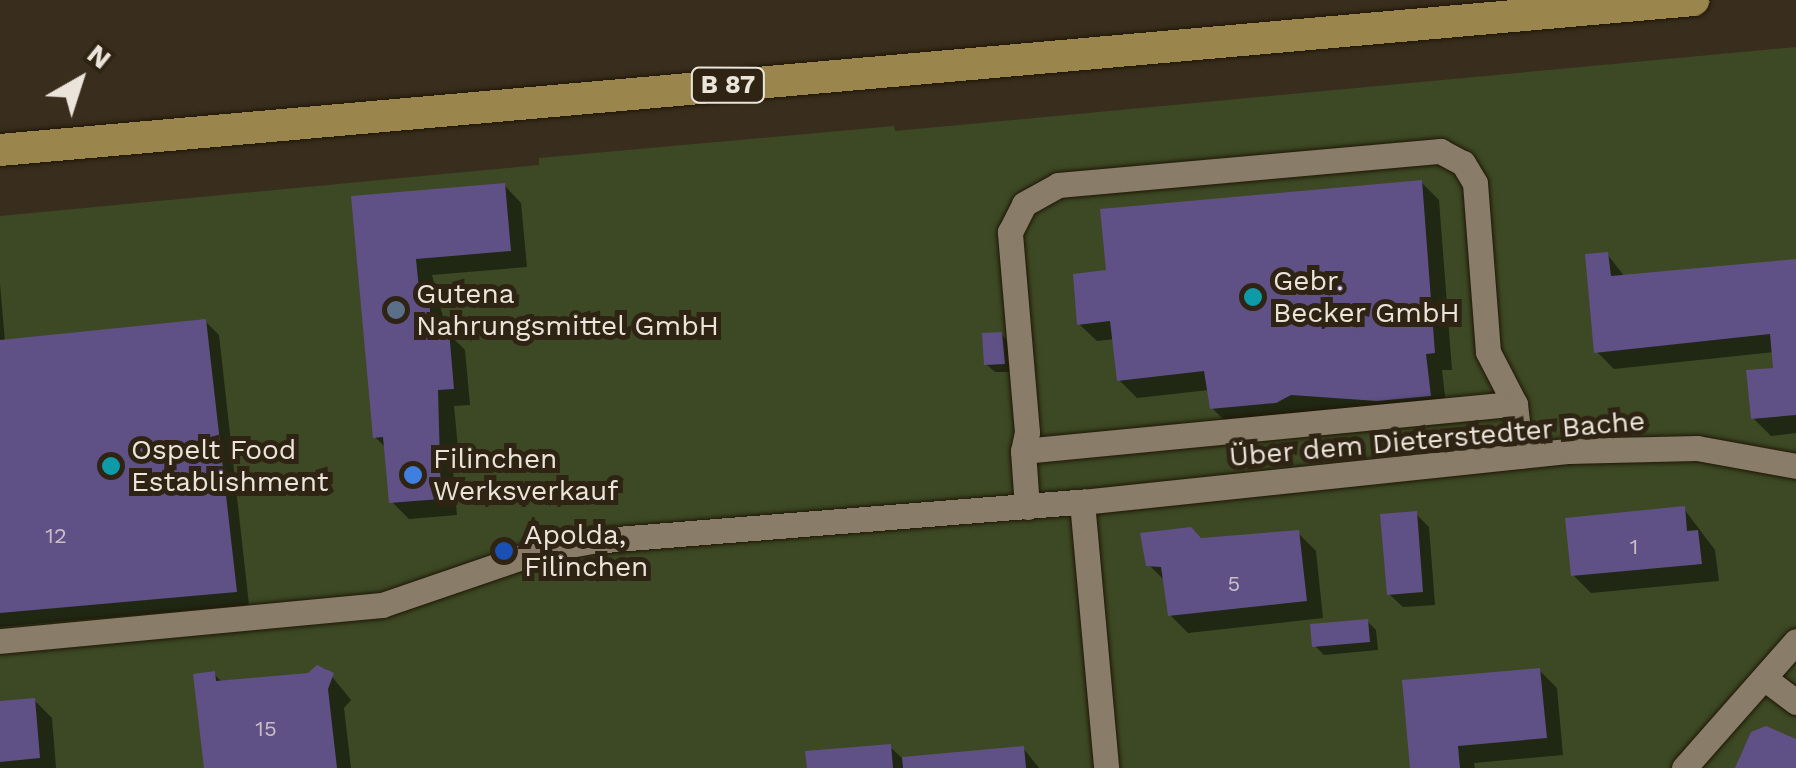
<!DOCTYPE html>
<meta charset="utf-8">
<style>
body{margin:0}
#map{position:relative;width:1796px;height:768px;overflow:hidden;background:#392e1d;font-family:"Work Sans",sans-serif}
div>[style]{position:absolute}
.green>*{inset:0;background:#3c4924}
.shadow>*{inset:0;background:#0007}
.building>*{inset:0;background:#5f5085}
.roads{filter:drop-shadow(0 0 2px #201606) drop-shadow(0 0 2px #201606)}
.minor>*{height:25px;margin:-12.5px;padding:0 12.5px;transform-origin:12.5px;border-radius:12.5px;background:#897c69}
.major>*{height:32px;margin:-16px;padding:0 16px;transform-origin:16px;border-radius:16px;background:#9a854d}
.dots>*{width:28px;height:28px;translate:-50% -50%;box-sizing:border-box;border:5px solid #2f2414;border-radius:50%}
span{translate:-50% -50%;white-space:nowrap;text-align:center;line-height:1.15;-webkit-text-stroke:10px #2f2414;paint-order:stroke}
.number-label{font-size:22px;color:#c8bfc5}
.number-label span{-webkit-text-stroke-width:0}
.shield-label span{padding:2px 8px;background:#2f2414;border:2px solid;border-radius:8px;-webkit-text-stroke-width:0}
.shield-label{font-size:25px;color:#ebe4da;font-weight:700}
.poi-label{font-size:28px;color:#ebe4da}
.left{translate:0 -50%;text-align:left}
.street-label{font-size:28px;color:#ebe4da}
.north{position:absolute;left:30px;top:30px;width:100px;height:100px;-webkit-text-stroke:8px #2f2414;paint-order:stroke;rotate:39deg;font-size:28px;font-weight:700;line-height:40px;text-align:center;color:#ebe4da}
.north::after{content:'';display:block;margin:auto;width:35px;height:45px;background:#ebe4da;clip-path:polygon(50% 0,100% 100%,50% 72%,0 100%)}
</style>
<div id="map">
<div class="green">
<div style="clip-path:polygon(1796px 47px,1796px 768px,0 768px,0 216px,539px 165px,539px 158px,894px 126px,895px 131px)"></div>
</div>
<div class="shadow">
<div style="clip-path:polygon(1421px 182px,1439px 200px,1452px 370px,1442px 370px,1447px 413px,1230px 426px,1212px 408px,1209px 390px,1137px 398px,1119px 380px,1115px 339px,1097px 341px,1079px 324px,1108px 272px)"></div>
<div style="clip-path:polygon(504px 185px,521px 203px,527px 267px,432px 275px,447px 332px,465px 350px,470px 405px,454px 406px,458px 448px,451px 449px,457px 515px,409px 519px,392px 502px,387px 449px,375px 437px,354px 198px)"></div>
<div style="clip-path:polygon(1607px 254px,1625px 277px,1796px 262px,1796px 433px,1771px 436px,1753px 418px,1775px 370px,1774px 352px,1614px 369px,1597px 352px)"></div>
<div style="clip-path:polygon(0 284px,5px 342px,205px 321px,219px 335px,249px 605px,0 627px)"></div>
<div style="clip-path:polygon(1001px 334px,1010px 343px,1012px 372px,995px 372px,986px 364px)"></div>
<div style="clip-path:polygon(1684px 509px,1715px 550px,1719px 581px,1591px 593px,1573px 575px)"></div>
<div style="clip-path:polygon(1416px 514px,1429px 527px,1435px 605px,1403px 607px,1389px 594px)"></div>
<div style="clip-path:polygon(1298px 533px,1316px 551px,1323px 618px,1188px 633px,1170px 615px,1166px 582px,1148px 564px,1201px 541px)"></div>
<div style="clip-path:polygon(1367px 621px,1376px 630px,1378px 650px,1324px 655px,1315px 646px)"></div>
<div style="clip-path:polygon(325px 668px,351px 700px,344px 708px,351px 768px,207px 768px,214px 674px,223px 683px,309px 676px)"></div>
<div style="clip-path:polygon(1539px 670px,1557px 688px,1563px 755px,1474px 763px,1475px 768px,1412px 768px)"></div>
<div style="clip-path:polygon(34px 700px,52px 718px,56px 768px,0 768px,0 703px)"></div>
<div style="clip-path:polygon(890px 747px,903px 759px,1023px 748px,1039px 768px,809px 768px)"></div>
</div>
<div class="building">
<div style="clip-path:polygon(1422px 180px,1435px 353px,1426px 354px,1431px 396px,1377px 401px,1291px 395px,1276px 403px,1210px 409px,1204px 371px,1117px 381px,1110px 321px,1077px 325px,1073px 274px,1106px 270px,1100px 209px)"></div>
<div style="clip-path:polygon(505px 183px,511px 251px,416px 259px,419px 289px,428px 288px,432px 332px,449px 330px,454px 389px,438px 390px,441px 499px,389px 503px,383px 437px,373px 438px,351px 196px)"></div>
<div style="clip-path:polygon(1608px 252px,1611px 276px,1796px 259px,1796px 415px,1751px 419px,1746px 370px,1773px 368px,1770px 334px,1594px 353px,1585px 254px)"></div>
<div style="clip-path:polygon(206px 319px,237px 592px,0 613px,0 340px)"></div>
<div style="clip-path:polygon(1002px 332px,1005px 364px,984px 365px,982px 333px)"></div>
<div style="clip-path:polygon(1685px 506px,1687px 531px,1698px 530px,1702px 564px,1571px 576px,1565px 518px)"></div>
<div style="clip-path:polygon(1417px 511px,1423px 592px,1387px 595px,1380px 514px)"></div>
<div style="clip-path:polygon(1191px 527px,1201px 538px,1299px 530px,1307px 601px,1168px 616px,1161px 567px,1146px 566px,1140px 533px)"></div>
<div style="clip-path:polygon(1368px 619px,1370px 642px,1312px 647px,1310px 624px)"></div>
<div style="clip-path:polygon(317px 665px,334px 673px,328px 689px,337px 768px,204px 768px,193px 674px,215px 671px,216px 681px,308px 673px)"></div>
<div style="clip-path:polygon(1540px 668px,1547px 738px,1458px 746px,1460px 768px,1410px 768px,1402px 680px)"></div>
<div style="clip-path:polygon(35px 698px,40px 758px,0 762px,0 701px)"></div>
<div style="clip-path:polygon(1766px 726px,1796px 739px,1796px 768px,1735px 768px,1751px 732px)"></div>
<div style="clip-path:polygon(891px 744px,893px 768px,807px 768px,805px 751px)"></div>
<div style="clip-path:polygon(1024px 746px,1026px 768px,903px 768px,902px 757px)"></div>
</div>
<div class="roads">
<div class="minor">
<div style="left:1023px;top:451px;width:19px;rotate:-78deg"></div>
<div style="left:1027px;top:432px;width:201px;rotate:-94.9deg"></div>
<div style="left:1010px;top:232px;width:31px;rotate:-63deg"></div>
<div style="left:1024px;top:204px;width:39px;rotate:-29deg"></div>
<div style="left:1058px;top:185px;width:384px;rotate:-5.1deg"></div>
<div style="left:1440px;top:151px;width:26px;rotate:28deg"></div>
<div style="left:1463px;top:163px;width:23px;rotate:59deg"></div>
<div style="left:1475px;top:183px;width:169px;rotate:85.6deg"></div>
<div style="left:1488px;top:352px;width:59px;rotate:62.6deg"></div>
<div style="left:1082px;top:502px;width:267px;rotate:84.8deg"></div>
<div style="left:1027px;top:507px;width:56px;rotate:-94.1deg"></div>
<div style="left:1023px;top:451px;width:494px;rotate:-5.5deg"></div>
<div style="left:1515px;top:404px;width:52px;rotate:83.4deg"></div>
<div style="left:0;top:641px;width:384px;rotate:-5.4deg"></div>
<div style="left:382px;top:605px;width:170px;rotate:-18.9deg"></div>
<div style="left:543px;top:550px;width:50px;rotate:-10.4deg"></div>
<div style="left:592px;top:541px;width:492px;rotate:-4.6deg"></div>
<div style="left:1082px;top:502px;width:490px;rotate:-6deg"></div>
<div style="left:1569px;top:451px;width:128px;rotate:-1.3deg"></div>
<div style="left:1697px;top:448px;width:101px;rotate:10.3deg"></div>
<div style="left:1764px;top:678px;width:40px;rotate:37deg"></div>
<div style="left:1684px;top:768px;width:169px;rotate:-48.6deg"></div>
</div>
<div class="major">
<div style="left:0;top:150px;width:1700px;rotate:-5.06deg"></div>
</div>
</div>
<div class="dots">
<div style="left:1253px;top:297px;background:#0f9aa8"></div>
<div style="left:396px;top:310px;background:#5c6f8a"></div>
<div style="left:111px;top:466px;background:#0f9aa8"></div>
<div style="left:413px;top:475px;background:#3f7fe0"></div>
<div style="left:504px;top:551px;background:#1a4fb4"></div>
</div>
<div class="number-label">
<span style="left:56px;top:536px">12</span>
<span style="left:1634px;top:547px">1</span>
<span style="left:1234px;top:584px">5</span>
<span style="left:266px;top:729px">15</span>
</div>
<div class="shield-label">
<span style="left:728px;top:85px">B 87</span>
</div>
<div class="poi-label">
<span class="left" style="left:1273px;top:297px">Gebr.<br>Becker GmbH</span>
<span class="left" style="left:416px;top:310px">Gutena<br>Nahrungsmittel GmbH</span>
<span class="left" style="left:131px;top:466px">Ospelt Food<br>Establishment</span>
<span class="left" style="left:433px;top:475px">Filinchen<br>Werksverkauf</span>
<span class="left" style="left:524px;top:551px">Apolda,<br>Filinchen</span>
</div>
<div class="street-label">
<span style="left:1437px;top:439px;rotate:-5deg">Über dem Dieterstedter Bache</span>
</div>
<div class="north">N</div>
</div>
